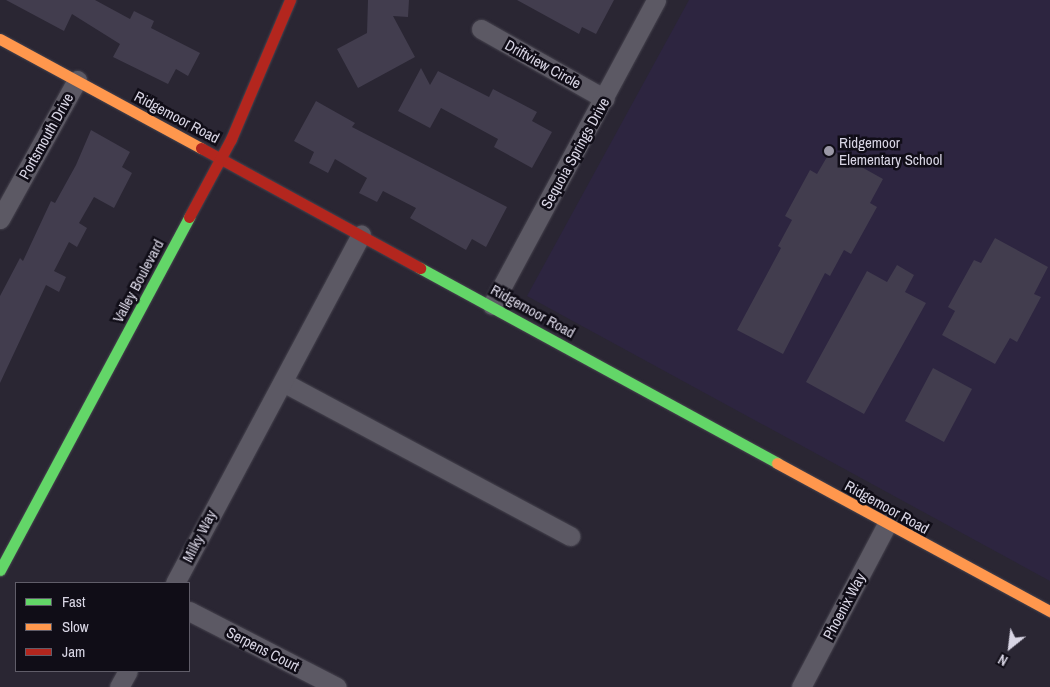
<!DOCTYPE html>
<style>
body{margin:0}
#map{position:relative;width:1050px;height:687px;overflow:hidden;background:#2a2633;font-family:"Archivo Narrow",sans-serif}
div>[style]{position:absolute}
.built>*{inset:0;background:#2d2540}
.building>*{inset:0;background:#423d4e}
.roads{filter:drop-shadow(0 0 1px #46434e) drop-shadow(0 0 1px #46434e)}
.street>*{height:19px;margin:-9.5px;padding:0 9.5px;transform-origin:9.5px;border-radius:9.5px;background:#5c5964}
.fast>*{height:11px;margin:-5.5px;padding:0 5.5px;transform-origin:5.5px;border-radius:5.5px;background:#63d668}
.slow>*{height:11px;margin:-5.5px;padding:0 5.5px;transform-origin:5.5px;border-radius:5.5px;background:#ff974d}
.jam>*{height:11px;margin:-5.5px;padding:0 5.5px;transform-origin:5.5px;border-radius:5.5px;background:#b3261e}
.dots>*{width:14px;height:14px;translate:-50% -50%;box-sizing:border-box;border:2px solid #100d17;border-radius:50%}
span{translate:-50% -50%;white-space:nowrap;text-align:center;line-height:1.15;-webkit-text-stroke:5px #100d17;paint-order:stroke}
.street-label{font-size:15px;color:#d8d5e4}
.poi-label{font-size:15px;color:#d8d5e4}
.left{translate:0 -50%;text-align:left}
.legend{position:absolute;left:15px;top:582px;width:175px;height:90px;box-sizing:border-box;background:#100d17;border:1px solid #605d69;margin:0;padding:6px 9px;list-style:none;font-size:15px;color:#d8d5e4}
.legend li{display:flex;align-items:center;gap:10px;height:25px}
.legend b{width:25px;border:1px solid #605d69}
.north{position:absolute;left:985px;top:622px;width:50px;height:50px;-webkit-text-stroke:4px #100d17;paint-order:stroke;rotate:209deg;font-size:14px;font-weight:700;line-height:20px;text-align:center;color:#d8d5e4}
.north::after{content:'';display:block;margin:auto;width:18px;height:22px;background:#d8d5e4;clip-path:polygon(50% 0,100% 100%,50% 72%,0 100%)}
</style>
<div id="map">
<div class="built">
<div style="clip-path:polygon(689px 0,1050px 0,1050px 581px,527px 296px)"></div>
</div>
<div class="building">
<div style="clip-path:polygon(6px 0,95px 0,130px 19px,134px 11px,154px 21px,151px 28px,200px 53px,188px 76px,176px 69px,168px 84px,113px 57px,120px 44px,72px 14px,64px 31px)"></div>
<div style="clip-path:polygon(368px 0,409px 0,408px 17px,393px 16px,415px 57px,358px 88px,337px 49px,367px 33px)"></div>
<div style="clip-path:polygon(517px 0,614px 0,596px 34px,582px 27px,579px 34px)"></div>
<div style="clip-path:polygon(421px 68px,430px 85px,438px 71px,489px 97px,493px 89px,537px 112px,532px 121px,552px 132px,532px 168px,494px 147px,498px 139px,441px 108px,430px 128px,398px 111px)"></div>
<div style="clip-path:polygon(316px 101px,355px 123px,352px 127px,507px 207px,486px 247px,472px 239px,466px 250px,410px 218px,416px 208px,383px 191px,377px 202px,359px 193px,367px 178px,335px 159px,328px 173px,309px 163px,314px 152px,294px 141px)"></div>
<div style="clip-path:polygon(91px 130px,130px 152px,122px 167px,132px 173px,114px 208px,94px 197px,79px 223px,87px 228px,77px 247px,69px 242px,54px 271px,66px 277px,59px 292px,46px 285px,0 383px,0 296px,20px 258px,23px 261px,51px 201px,55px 203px,76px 165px)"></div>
<div style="clip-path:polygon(831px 150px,883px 179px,870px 203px,877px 207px,851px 254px,844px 250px,830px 276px,825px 273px,783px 354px,737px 330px,781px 248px,778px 246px,792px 220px,785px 216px,810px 170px,817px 174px)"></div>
<div style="clip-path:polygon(995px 238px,1048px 267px,1034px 294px,1041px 297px,1017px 342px,1010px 338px,995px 364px,942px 335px,955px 311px,948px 307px,974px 260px,981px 263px)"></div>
<div style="clip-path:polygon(897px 265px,914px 275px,905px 292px,926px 303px,864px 414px,806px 382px,867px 271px,887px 282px)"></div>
<div style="clip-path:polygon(933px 368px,972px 389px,944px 442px,905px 421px)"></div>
</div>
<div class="roads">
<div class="street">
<div style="left:481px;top:29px;width:142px;rotate:29.4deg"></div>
<div style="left:0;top:219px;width:159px;rotate:-61deg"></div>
<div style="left:492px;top:305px;width:346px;rotate:-61.7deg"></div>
<div style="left:283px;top:382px;width:326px;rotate:28.2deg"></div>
<div style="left:175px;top:583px;width:395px;rotate:-61.9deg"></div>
<div style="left:189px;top:611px;width:166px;rotate:27.2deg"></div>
<div style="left:119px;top:687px;width:18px;rotate:-61deg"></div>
<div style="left:801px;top:687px;width:184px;rotate:-62.2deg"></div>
</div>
<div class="fast">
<div style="left:420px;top:268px;width:407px;rotate:28.6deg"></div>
<div style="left:0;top:570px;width:400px;rotate:-61.8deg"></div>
</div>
<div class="slow">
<div style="left:0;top:39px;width:229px;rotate:28.5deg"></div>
<div style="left:777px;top:463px;width:311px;rotate:28.5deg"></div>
</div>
<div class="jam">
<div style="left:201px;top:148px;width:250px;rotate:28.7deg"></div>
<div style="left:189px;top:217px;width:89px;rotate:-61.7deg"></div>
<div style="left:231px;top:139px;width:151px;rotate:-67deg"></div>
</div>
</div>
<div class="dots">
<div style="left:829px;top:151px;background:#9b98a6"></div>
</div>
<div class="street-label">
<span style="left:543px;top:64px;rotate:29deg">Driftview Circle</span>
<span style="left:177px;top:117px;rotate:28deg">Ridgemoor Road</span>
<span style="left:46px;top:136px;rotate:-61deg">Portsmouth Drive</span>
<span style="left:575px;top:153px;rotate:-61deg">Sequoia Springs Drive</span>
<span style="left:138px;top:281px;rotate:-62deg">Valley Boulevard</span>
<span style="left:533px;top:311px;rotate:29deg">Ridgemoor Road</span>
<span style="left:887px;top:507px;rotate:29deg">Ridgemoor Road</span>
<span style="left:199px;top:536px;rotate:-63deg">Milky Way</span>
<span style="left:844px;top:606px;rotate:-62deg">Phoenix Way</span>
<span style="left:263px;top:649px;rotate:27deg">Serpens Court</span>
</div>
<div class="poi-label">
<span class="left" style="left:839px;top:151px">Ridgemoor<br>Elementary School</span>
</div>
<ul class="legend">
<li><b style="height:6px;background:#63d668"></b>Fast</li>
<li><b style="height:6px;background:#ff974d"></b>Slow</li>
<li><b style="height:6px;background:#b3261e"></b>Jam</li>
</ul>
<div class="north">N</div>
</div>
